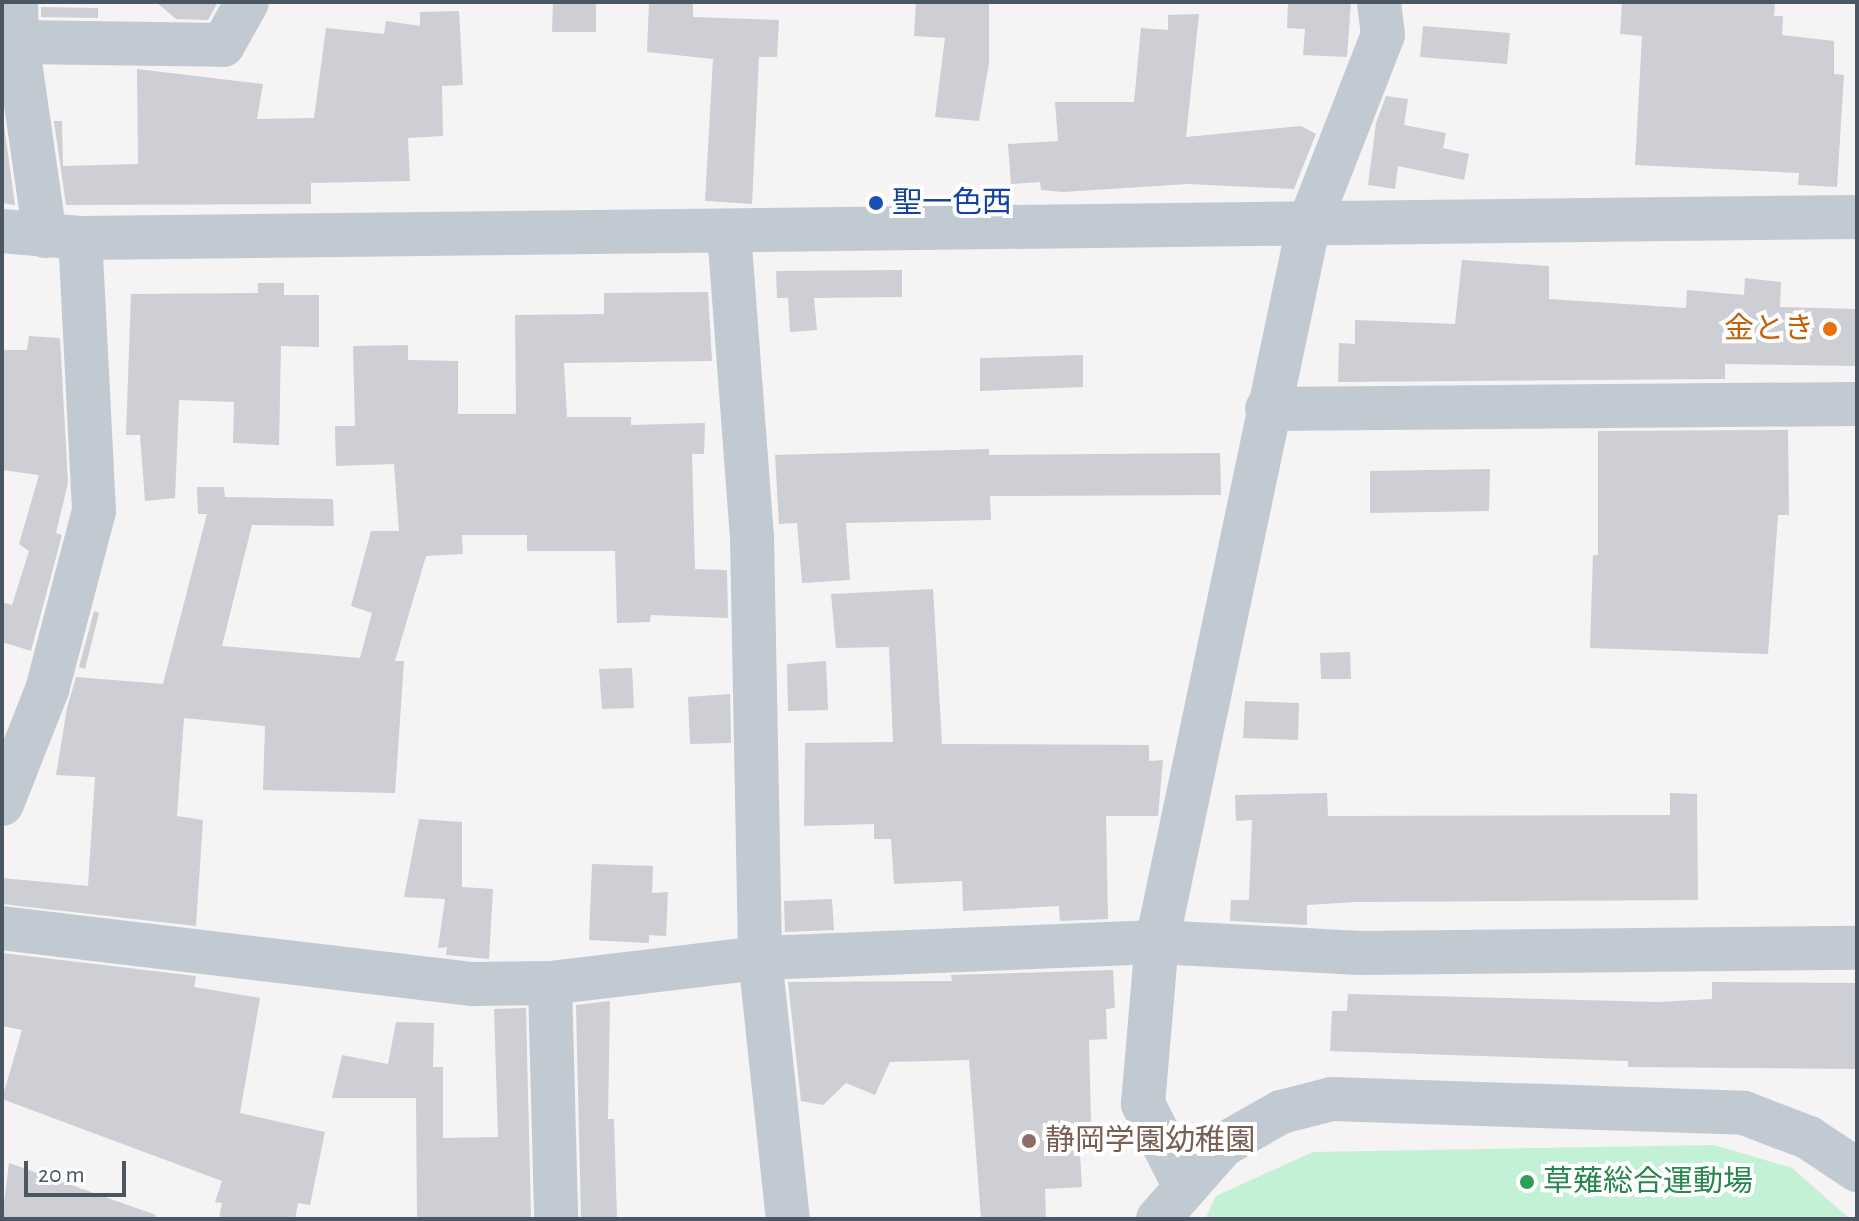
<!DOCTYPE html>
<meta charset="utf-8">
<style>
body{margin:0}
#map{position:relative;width:1859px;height:1221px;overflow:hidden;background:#f5f3f3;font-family:"Alegreya Sans","Noto Sans JP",sans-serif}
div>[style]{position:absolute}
.green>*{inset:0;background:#c3f1d5}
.building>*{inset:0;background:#cdcfd5}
.minor>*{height:44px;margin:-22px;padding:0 22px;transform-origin:22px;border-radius:22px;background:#c1cad2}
.dots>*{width:22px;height:22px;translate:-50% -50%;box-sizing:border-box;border:4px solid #fff;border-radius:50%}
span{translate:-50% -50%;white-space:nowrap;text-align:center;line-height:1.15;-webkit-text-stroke:8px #fff;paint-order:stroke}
.transit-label{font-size:30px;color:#164399}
.left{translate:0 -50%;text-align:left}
.food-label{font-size:30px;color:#c56008}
.right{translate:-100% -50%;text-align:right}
.education-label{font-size:30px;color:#785e54}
.leisure-label{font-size:30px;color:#27864d}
.frame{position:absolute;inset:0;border:4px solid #4a5661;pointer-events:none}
.scale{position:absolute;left:24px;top:1161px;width:102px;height:36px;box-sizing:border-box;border:4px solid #4a5661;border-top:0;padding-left:10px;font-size:24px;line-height:28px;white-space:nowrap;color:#4a5661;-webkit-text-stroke:6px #fff;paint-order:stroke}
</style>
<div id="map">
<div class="green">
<div style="clip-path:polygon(1714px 1145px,1792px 1168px,1850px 1219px,1205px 1219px,1216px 1196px,1313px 1152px)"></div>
</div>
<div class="building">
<div style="clip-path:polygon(156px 2px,218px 2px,208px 20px,176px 19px)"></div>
<div style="clip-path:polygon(553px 2px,596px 2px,596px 32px,552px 32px)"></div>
<div style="clip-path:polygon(649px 2px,693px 2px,693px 17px,779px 20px,777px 57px,759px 57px,752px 204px,705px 201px,713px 59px,647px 52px)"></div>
<div style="clip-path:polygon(916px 2px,989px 2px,989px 63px,979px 121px,935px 117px,945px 38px,914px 36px)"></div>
<div style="clip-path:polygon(1288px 2px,1351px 2px,1347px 57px,1303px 55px,1305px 29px,1287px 28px)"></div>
<div style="clip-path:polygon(1622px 2px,1775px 2px,1774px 16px,1783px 16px,1782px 35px,1834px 41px,1834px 74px,1844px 75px,1837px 187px,1798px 185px,1799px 173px,1635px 165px,1642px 36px,1620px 34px)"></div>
<div style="clip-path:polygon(41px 7px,98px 8px,98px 18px,41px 17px)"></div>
<div style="clip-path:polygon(459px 11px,463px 85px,442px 86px,443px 136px,408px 138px,410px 181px,311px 183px,311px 204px,66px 205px,54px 121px,62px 121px,63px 166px,138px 164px,137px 69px,263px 84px,257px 119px,314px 118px,326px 28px,384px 34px,386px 21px,420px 26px,420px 12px)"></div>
<div style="clip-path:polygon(1199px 14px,1186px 137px,1301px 126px,1316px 134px,1294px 189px,1188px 184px,1063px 192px,1041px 190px,1040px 182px,1011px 184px,1008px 144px,1058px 141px,1055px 102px,1134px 102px,1141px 28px,1168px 30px,1168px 15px)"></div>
<div style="clip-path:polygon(1423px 26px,1510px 33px,1507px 64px,1420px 57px)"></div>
<div style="clip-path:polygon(1386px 96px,1408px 99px,1404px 125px,1446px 133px,1443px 148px,1469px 154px,1464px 180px,1398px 166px,1395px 189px,1368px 185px,1376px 123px)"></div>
<div style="clip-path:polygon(2px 125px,4px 125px,15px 205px,2px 203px)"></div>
<div style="clip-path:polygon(1462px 260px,1549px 266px,1549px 299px,1686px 308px,1687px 290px,1744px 295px,1745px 278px,1781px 282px,1780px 307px,1857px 309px,1857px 366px,1725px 364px,1725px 379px,1338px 382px,1339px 343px,1355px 344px,1355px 320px,1455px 324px)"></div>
<div style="clip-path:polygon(902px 270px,902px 297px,814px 298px,817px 330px,790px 332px,788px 298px,777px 298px,776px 271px)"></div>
<div style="clip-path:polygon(258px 283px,284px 283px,284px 295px,319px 295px,319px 347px,281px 346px,279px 445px,233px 443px,234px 402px,179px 400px,175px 498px,145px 501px,140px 435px,126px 435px,131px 294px,258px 293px)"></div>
<div style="clip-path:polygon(708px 292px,712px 361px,564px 363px,567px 417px,631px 417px,631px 425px,705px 423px,704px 454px,692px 454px,695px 569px,727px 570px,728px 618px,651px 615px,650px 622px,617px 623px,615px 551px,527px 551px,527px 535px,462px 535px,463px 554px,426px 556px,395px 661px,404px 661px,395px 793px,263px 790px,265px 726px,184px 718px,177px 816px,203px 820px,196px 926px,2px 904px,2px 878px,88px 886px,95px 777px,56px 775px,67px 708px,76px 677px,163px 684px,207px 514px,198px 514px,197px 487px,224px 487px,225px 497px,333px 499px,334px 526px,252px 525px,222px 646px,360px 658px,372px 613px,351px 606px,371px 531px,399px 531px,394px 464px,336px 466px,335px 426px,355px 426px,353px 346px,408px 345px,408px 360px,458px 361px,458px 414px,516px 414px,515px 315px,604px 314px,604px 293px)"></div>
<div style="clip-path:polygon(29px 336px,60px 338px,68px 483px,56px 533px,62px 535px,31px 651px,2px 642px,2px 602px,12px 605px,29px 551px,19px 544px,39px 475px,2px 470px,3px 350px,27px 350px)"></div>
<div style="clip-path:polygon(1083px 355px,1083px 387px,980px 391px,980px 358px)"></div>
<div style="clip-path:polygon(1788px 430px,1789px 515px,1778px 515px,1768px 654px,1590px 648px,1593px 555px,1598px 555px,1598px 431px)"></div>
<div style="clip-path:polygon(989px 449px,989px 455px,1220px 453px,1221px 495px,990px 496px,991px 520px,846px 523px,850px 580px,802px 583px,797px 523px,779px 524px,775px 455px)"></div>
<div style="clip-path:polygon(1490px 469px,1489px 511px,1370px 513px,1370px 471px)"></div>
<div style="clip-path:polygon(933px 589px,942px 744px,1149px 745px,1149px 761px,1163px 760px,1158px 816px,1106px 816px,1108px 919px,1060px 921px,1059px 906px,963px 911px,962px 881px,894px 884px,891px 839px,874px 839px,874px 824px,804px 826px,805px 743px,893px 742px,889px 647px,836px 648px,831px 594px)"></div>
<div style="clip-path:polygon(94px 611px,99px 613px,85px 669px,79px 667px)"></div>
<div style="clip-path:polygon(1350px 652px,1351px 679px,1321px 679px,1320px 653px)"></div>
<div style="clip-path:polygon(826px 661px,828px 710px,788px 711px,787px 664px)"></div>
<div style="clip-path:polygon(632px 668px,634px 708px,602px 709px,599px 669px)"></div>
<div style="clip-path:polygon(730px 694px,731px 743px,690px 744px,688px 697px)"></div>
<div style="clip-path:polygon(1245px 701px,1299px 703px,1298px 740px,1243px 738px)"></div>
<div style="clip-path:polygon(1327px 793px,1328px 816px,1670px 815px,1670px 793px,1697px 794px,1698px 900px,1355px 902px,1307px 905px,1307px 925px,1230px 921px,1231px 900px,1249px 900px,1252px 820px,1236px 821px,1235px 795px)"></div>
<div style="clip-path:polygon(419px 819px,462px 822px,462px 887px,493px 889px,489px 959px,446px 955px,447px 947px,438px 948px,445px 899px,404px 897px)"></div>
<div style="clip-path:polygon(592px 864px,653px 866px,652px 893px,668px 892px,666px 936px,649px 935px,649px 943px,589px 940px)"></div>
<div style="clip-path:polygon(832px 899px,834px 930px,785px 932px,784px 901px)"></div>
<div style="clip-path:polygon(2px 953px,196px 976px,194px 987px,260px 998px,240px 1113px,325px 1132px,310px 1205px,298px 1203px,295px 1219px,219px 1219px,222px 1203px,215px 1202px,222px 1181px,2px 1099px,22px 1030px,2px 1026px)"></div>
<div style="clip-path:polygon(1113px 970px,1115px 1008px,1106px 1009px,1107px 1039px,1089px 1040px,1091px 1122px,1078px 1123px,1082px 1187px,1045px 1189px,1046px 1219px,981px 1219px,969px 1060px,890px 1062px,875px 1095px,846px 1083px,823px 1105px,801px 1101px,788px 982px,952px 981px,951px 975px)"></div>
<div style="clip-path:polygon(1712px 982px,1857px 983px,1856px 1069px,1628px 1067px,1628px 1061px,1330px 1051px,1332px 1011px,1347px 1011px,1348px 994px,1658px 1002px,1712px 999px)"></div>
<div style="clip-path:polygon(610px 1001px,608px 1119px,614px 1119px,617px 1219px,581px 1219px,576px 1005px)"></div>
<div style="clip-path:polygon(526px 1008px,531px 1219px,417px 1219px,416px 1098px,332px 1098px,342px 1055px,388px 1064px,396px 1022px,434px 1023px,433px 1067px,443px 1067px,443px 1138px,498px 1137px,494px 1009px)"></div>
<div style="clip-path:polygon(9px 1163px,156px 1215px,155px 1219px,2px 1219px)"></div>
</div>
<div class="minor">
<div style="left:16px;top:2px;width:40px;rotate:88.6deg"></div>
<div style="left:2px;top:231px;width:78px;rotate:5.1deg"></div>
<div style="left:80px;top:238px;width:1777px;rotate:-0.68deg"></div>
<div style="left:729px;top:232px;width:305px;rotate:85.7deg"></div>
<div style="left:752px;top:536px;width:422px;rotate:88.9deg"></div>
<div style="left:760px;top:958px;width:262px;rotate:83.9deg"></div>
<div style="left:45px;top:236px;width:196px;rotate:-98.2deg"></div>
<div style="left:17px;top:42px;width:206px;rotate:0.8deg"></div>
<div style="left:223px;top:45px;width:49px;rotate:-60.8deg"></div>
<div style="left:1267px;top:409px;width:590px;rotate:-0.49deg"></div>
<div style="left:2px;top:804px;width:123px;rotate:-68.5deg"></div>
<div style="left:47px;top:690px;width:185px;rotate:-75.3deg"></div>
<div style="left:94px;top:511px;width:273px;rotate:-92.9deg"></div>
<div style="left:2px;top:928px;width:476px;rotate:6.8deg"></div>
<div style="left:475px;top:984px;width:75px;rotate:-0.8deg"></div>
<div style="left:550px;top:983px;width:211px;rotate:-6.8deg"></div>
<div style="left:760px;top:958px;width:397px;rotate:-2.3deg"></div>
<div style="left:1157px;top:942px;width:203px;rotate:3.1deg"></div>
<div style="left:1360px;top:953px;width:497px;rotate:-0.6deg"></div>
<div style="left:550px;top:983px;width:236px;rotate:88.5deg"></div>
<div style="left:1184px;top:1185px;width:91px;rotate:-116.8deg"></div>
<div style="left:1143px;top:1104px;width:163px;rotate:-85.1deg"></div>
<div style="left:1157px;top:942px;width:731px;rotate:-78.07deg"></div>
<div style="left:1308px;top:227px;width:206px;rotate:-68.7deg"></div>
<div style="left:1383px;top:35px;width:33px;rotate:-97deg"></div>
<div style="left:1158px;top:1219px;width:98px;rotate:-48.7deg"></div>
<div style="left:1223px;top:1145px;width:67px;rotate:-29.6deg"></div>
<div style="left:1281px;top:1112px;width:53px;rotate:-14.3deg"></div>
<div style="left:1332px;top:1099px;width:412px;rotate:1.9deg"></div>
<div style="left:1744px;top:1113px;width:70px;rotate:21deg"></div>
<div style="left:1809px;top:1138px;width:58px;rotate:33.7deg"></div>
</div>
<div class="dots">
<div style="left:876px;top:203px;background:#1a4fb4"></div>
<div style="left:1830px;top:329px;background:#e8710a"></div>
<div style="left:1029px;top:1141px;background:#8d6e63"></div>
<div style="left:1527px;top:1182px;background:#2e9e5b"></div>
</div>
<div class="transit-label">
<span class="left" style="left:892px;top:203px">聖一色西</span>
</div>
<div class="food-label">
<span class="right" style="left:1814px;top:329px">金とき</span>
</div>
<div class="education-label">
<span class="left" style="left:1045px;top:1141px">静岡学園幼稚園</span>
</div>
<div class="leisure-label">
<span class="left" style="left:1543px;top:1182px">草薙総合運動場</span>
</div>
<div class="frame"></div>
<div class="scale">20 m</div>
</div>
